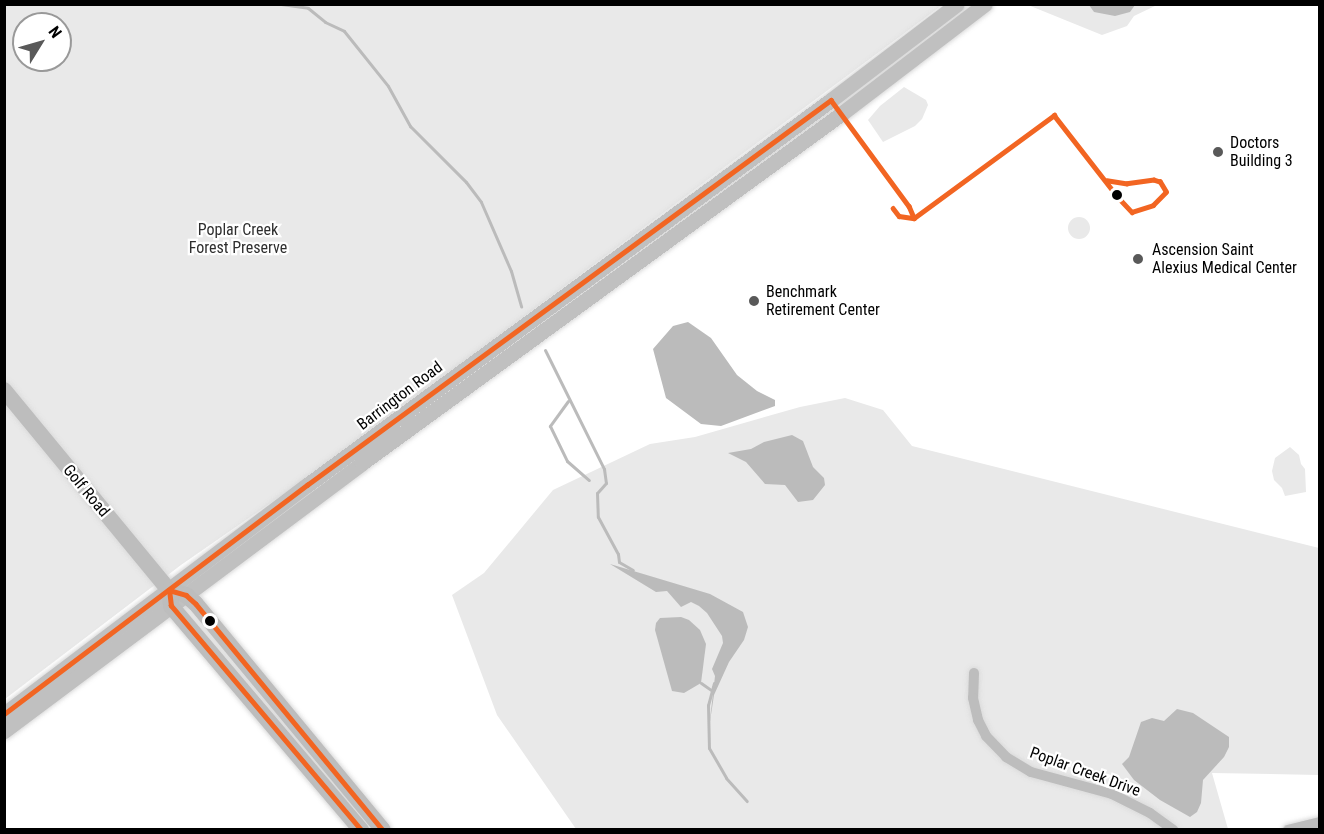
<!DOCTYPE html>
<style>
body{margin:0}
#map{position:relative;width:1324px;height:834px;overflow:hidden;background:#fff;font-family:"Roboto Condensed",sans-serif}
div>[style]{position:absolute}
.green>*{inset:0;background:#e9e9e9}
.round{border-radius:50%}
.water>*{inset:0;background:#bbb}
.stream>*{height:3px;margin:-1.5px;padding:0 1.5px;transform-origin:1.5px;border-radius:1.5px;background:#bbb}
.roads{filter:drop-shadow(0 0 2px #dbdbdb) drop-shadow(0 0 2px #dbdbdb)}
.minor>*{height:10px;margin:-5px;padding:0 5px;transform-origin:5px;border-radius:5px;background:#bdbdbd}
.secondary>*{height:15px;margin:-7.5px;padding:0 7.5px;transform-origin:7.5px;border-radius:7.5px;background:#c0c0c0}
.primary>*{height:16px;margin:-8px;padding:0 8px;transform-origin:8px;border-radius:8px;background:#bdbdbd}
.bus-1>*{height:4.5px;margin:-2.25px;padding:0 2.25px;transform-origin:2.25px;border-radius:2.25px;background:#f26522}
.dots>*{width:16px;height:16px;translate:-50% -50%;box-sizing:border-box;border:3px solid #fff;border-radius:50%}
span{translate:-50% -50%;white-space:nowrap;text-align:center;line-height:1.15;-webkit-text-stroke:4.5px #fff;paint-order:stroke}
.poi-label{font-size:16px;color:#000}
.left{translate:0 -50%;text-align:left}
.park-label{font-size:16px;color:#2e2e2e}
.street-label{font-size:16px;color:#000}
.frame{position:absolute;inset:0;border:6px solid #000;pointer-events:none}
.north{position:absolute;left:12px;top:12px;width:60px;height:60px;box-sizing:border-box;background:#fff;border:2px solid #999;border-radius:50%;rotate:53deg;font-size:16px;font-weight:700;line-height:24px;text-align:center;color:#000}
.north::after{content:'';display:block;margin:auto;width:21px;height:27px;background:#595959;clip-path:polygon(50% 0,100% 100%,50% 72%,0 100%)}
</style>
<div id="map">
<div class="green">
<div style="clip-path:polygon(evenodd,5px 5px,942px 5px,318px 470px,181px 565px,5px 699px,5px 5px,24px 24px,60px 24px,60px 60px,24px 60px,24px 24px)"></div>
<div style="clip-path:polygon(1028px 5px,1157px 5px,1134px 16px,1127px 26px,1102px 35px)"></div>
<div style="clip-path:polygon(904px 87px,926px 100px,928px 105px,922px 119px,915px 126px,883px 142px,868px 120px,880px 106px)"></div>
<div class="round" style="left:1068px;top:217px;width:22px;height:22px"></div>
<div style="clip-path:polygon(845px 398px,883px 410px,912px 446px,1319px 548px,1319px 775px,1212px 773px,1228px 829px,576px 829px,497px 715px,452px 595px,484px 573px,553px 490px,650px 444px,695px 437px,800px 407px)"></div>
<div style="clip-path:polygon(1290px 447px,1299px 455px,1301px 464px,1305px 469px,1306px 492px,1285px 496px,1282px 488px,1274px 480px,1272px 471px,1275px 458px)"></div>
</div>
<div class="water">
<div style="clip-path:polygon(1089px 5px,1135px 5px,1130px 12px,1115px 16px,1094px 12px)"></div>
<div style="clip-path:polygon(688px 322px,711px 338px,737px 375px,757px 391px,775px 400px,775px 406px,721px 426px,701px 424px,666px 398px,653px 349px,673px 326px)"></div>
<div style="clip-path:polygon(792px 435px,803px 441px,813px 467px,824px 478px,825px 485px,813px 500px,798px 502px,785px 485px,765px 484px,746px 462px,728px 453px,751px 449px,764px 442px)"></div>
<div style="clip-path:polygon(610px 564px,710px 594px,743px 612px,748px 627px,744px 640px,729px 662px,714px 695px,709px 728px,715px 676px,712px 669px,723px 643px,722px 636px,707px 613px,699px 606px,691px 602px,681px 607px,667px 591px,656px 592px)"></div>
<div style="clip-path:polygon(681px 617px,689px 620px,700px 630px,706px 644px,701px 683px,684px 693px,672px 691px,655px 630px,656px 623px,660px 618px)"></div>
<div style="clip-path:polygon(1177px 709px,1193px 713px,1229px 737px,1229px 747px,1224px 757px,1203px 780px,1201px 803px,1197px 812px,1190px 817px,1160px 800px,1134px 780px,1122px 764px,1129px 757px,1141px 722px,1152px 718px,1164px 721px)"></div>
</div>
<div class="stream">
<div style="left:281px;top:4px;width:27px;rotate:8deg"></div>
<div style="left:308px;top:8px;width:22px;rotate:39deg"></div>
<div style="left:325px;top:22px;width:21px;rotate:25deg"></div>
<div style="left:344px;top:31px;width:70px;rotate:51.3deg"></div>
<div style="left:388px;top:86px;width:46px;rotate:61.2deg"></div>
<div style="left:410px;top:126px;width:79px;rotate:45deg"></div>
<div style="left:466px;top:182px;width:25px;rotate:53deg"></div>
<div style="left:481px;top:202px;width:75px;rotate:66.5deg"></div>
<div style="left:511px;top:271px;width:37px;rotate:74deg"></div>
<div style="left:545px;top:350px;width:133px;rotate:63.6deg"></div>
<div style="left:604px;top:469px;width:14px;rotate:82deg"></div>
<div style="left:606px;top:483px;width:13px;rotate:132deg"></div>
<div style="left:597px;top:493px;width:24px;rotate:88deg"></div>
<div style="left:598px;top:517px;width:42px;rotate:61.6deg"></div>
<div style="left:618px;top:554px;width:8px;rotate:83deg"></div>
<div style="left:619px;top:562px;width:16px;rotate:30deg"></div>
<div style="left:568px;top:401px;width:31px;rotate:126deg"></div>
<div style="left:550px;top:426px;width:39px;rotate:64deg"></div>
<div style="left:567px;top:461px;width:29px;rotate:41deg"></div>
<div style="left:701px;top:683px;width:12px;rotate:35deg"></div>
<div style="left:714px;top:683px;width:23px;rotate:105deg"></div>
<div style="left:708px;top:705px;width:43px;rotate:88.7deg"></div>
<div style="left:709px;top:748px;width:34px;rotate:60deg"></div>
<div style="left:726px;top:778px;width:31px;rotate:48deg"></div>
</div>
<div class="roads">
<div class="minor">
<div style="left:974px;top:673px;width:25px;rotate:92deg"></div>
<div style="left:973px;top:698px;width:23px;rotate:77deg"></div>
<div style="left:978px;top:720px;width:18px;rotate:63deg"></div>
<div style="left:986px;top:736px;width:29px;rotate:46deg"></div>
<div style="left:1006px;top:757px;width:29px;rotate:31deg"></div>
<div style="left:1031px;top:772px;width:84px;rotate:15.2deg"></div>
<div style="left:1112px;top:794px;width:42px;rotate:26.6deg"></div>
<div style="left:1150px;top:813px;width:29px;rotate:36deg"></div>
<div style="left:1288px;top:830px;width:33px;rotate:-14deg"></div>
</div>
<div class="secondary">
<div style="left:4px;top:714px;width:380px;rotate:-37.1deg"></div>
<div style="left:307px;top:485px;width:650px;rotate:-36.31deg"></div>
<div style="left:831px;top:100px;width:158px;rotate:-37.3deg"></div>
<div style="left:4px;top:731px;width:447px;rotate:-36.8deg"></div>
<div style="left:362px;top:463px;width:593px;rotate:-36.08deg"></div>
<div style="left:841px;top:114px;width:181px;rotate:-37.4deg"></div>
</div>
<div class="primary">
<div style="left:4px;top:390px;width:259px;rotate:50.5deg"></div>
<div style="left:169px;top:590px;width:18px;rotate:16deg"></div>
<div style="left:186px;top:595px;width:13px;rotate:42deg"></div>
<div style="left:196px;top:604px;width:293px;rotate:50.4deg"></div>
<div style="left:169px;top:590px;width:16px;rotate:83deg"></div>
<div style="left:171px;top:606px;width:294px;rotate:49.7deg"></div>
</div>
</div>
<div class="bus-1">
<div style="left:893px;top:208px;width:10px;rotate:53deg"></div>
<div style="left:899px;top:216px;width:15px;rotate:8deg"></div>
<div style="left:914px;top:218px;width:174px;rotate:-36.3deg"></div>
<div style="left:1054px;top:115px;width:103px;rotate:52.1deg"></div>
<div style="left:1117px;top:196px;width:22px;rotate:47deg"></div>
<div style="left:1132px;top:212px;width:22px;rotate:-18deg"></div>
<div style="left:1153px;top:205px;width:18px;rotate:-45deg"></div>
<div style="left:1166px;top:192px;width:12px;rotate:-121deg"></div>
<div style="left:1160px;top:182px;width:6px;rotate:-162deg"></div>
<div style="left:1154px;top:180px;width:27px;rotate:172deg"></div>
<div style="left:1127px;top:184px;width:20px;rotate:-171deg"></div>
<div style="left:4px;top:714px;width:380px;rotate:-37.1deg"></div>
<div style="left:307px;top:485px;width:650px;rotate:-36.31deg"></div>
<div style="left:831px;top:100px;width:132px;rotate:53.7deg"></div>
<div style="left:909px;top:206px;width:13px;rotate:67deg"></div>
<div style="left:361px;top:830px;width:294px;rotate:-130.3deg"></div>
<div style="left:171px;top:606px;width:16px;rotate:-97deg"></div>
<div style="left:169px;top:590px;width:18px;rotate:16deg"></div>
<div style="left:186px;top:595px;width:13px;rotate:42deg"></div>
<div style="left:196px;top:604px;width:293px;rotate:50.4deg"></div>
</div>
<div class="dots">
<div style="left:1218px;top:152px;background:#595959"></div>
<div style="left:1117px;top:195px;background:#000"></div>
<div style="left:1138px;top:259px;background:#595959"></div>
<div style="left:754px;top:301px;background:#595959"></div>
<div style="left:210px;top:621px;background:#000"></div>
</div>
<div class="poi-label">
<span class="left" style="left:1230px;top:152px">Doctors<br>Building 3</span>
<span class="left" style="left:1152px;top:259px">Ascension Saint<br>Alexius Medical Center</span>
<span class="left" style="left:766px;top:301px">Benchmark<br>Retirement Center</span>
</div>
<div class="park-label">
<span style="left:238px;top:239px">Poplar Creek<br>Forest Preserve</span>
</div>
<div class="street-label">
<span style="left:400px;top:396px;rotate:-37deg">Barrington Road</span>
<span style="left:86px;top:491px;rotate:50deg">Golf Road</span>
<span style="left:1085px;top:772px;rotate:20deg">Poplar Creek Drive</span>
</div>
<div class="frame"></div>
<div class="north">N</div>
</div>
